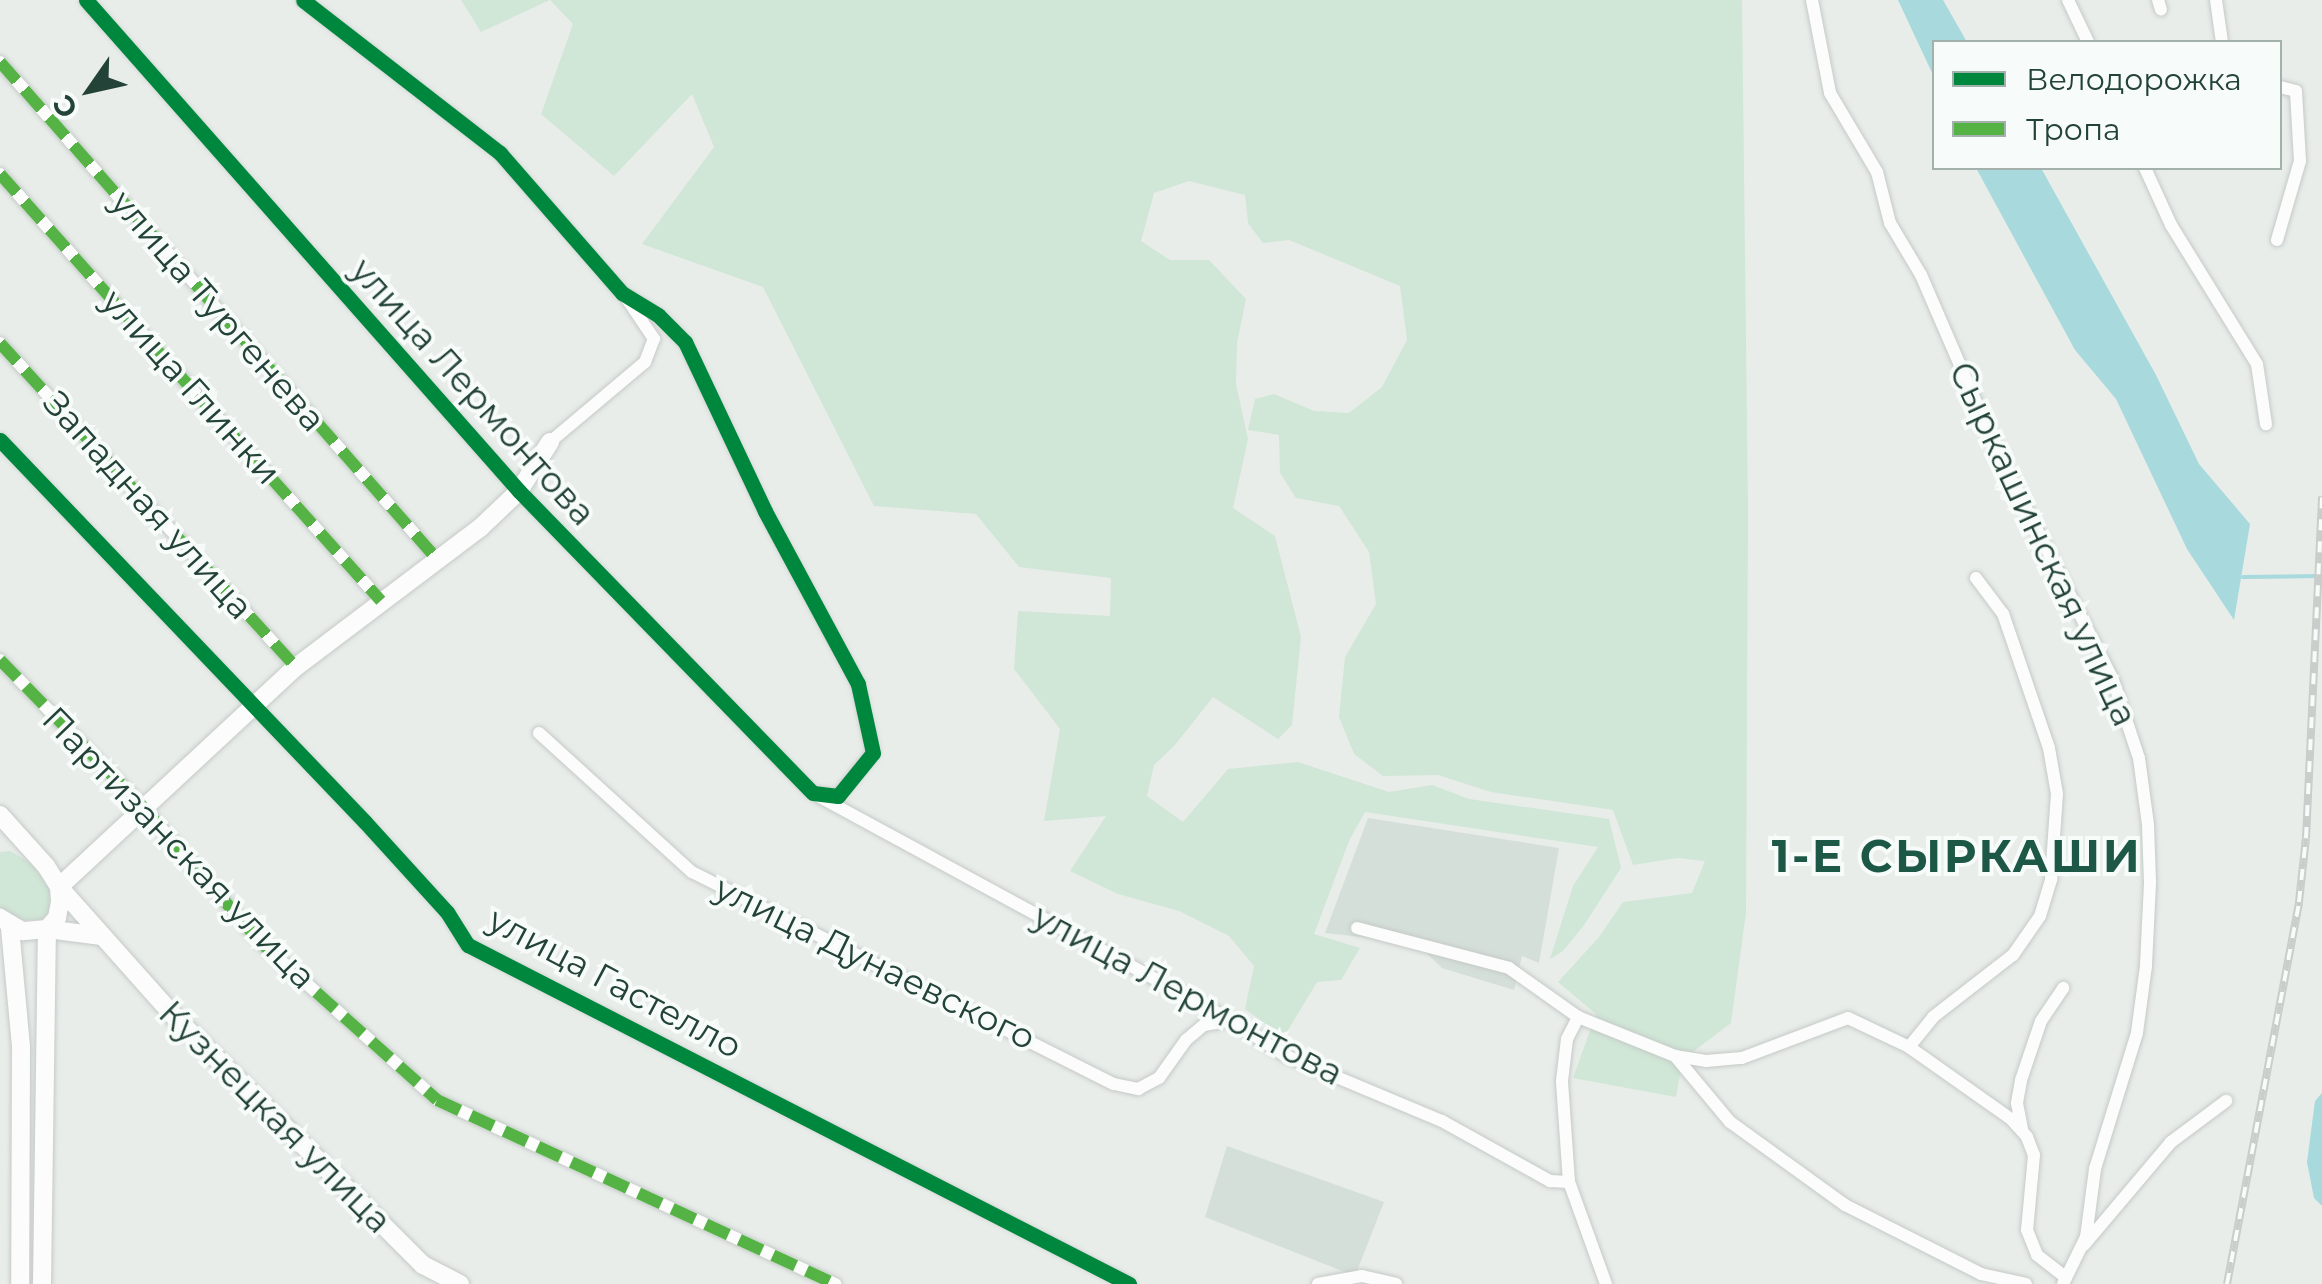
<!DOCTYPE html>
<meta charset="utf-8">
<style>
body{margin:0}
#map{position:relative;width:2322px;height:1284px;overflow:hidden;background:#e8edea;font-family:Montserrat,sans-serif}
div>[style]{position:absolute}
.built>*{inset:0;background:#d5dfda}
.green>*{inset:0;background:#d0e6d6}
.water>*{inset:0;background:#a7d9dd}
.stream>*{height:4px;margin:-2px;padding:0 2px;transform-origin:2px;border-radius:2px;background:#a7d9dd}
.roads{filter:drop-shadow(0 0 2px #c5cac7) drop-shadow(0 0 2px #c5cac7)}
.street>*{height:12px;margin:-6px;padding:0 6px;transform-origin:6px;border-radius:6px;background:#fcfcfc}
.secondary>*{height:18px;margin:-9px;padding:0 9px;transform-origin:9px;border-radius:9px;background:#fcfcfc}
.rail>*{height:8px;margin-top:-4px;transform-origin:0;background:repeating-linear-gradient(90deg,#f7fbf9 0 11px,#c9cdcb 0 22px);box-sizing:border-box;border-block:2px solid #c9cdcb}
.quiet>*{height:12px;margin-top:-6px;transform-origin:0;background:repeating-linear-gradient(90deg,#55b346 0 25px,transparent 0 37px)}
.cycleway>*{height:15px;margin:-7.5px;padding:0 7.5px;transform-origin:7.5px;border-radius:7.5px;background:#00873e}
span{translate:-50% -50%;white-space:nowrap;text-align:center;line-height:1.15;-webkit-text-stroke:8px #f7fbf9;paint-order:stroke}
.street-label{font-size:35px;color:#234338}
.district-label{font-size:45px;color:#1d5745;font-weight:700;letter-spacing:2.5px}
.legend{position:absolute;left:1932px;top:40px;width:350px;height:130px;box-sizing:border-box;background:#f7fbf9;border:2px solid #a2b1ac;margin:0;padding:12px 18px;list-style:none;font-size:30px;color:#234338}
.legend li{display:flex;align-items:center;gap:20px;height:50px}
.legend b{width:50px;border:2px solid #a2b1ac}
.north{position:absolute;left:40px;top:40px;width:100px;height:100px;-webkit-text-stroke:8px #f7fbf9;paint-order:stroke;rotate:236deg;font-size:28px;font-weight:700;line-height:40px;text-align:center;color:#234338}
.north::after{content:'';display:block;margin:auto;width:35px;height:45px;background:#234338;clip-path:polygon(50% 0,100% 100%,50% 72%,0 100%)}
</style>
<div id="map">
<div class="built">
<div style="clip-path:polygon(1368px 818px,1559px 848px,1539px 963px,1522px 956px,1514px 990px,1442px 968px,1416px 943px,1325px 933px)"></div>
<div style="clip-path:polygon(1227px 1146px,1384px 1202px,1355px 1276px,1205px 1217px)"></div>
</div>
<div class="green">
<div style="clip-path:polygon(461px 0,1742px 0,1748px 511px,1746px 913px,1731px 1023px,1690px 1054px,1684px 1052px,1676px 1097px,1573px 1078px,1596px 1014px,1558px 982px,1599px 937px,1623px 902px,1692px 893px,1705px 861px,1677px 858px,1633px 865px,1613px 810px,1491px 792px,1438px 775px,1383px 776px,1354px 754px,1339px 717px,1345px 657px,1376px 604px,1369px 552px,1339px 506px,1296px 498px,1280px 473px,1279px 435px,1248px 430px,1255px 399px,1274px 394px,1314px 411px,1349px 413px,1382px 387px,1407px 340px,1400px 286px,1289px 240px,1263px 243px,1248px 223px,1245px 195px,1189px 181px,1154px 193px,1141px 241px,1170px 260px,1209px 260px,1246px 299px,1237px 343px,1236px 384px,1248px 439px,1233px 508px,1275px 536px,1301px 637px,1292px 725px,1278px 739px,1213px 697px,1175px 745px,1154px 765px,1147px 796px,1183px 822px,1228px 769px,1298px 762px,1389px 792px,1432px 785px,1469px 799px,1609px 819px,1621px 868px,1584px 925px,1563px 951px,1550px 959px,1573px 886px,1598px 847px,1365px 812px,1349px 841px,1314px 934px,1360px 948px,1341px 980px,1317px 982px,1284px 1037px,1245px 1009px,1254px 966px,1229px 936px,1179px 911px,1118px 894px,1070px 871px,1106px 816px,1044px 821px,1060px 729px,1014px 669px,1018px 611px,1110px 616px,1111px 578px,1019px 567px,976px 514px,874px 506px,763px 287px,642px 244px,714px 147px,692px 94px,614px 176px,541px 114px,573px 24px,550px 0,481px 32px)"></div>
<div style="clip-path:polygon(10px 851px,31px 863px,51px 890px,51px 911px,40px 920px,18px 920px,0 908px,0 852px)"></div>
</div>
<div class="water">
<div style="clip-path:polygon(1898px 0,1943px 0,1967px 42px,1934px 42px,1934px 77px)"></div>
<div style="clip-path:polygon(1976px 168px,2041px 168px,2156px 375px,2199px 464px,2250px 524px,2234px 620px,2187px 549px,2116px 399px,2075px 350px)"></div>
<div style="clip-path:polygon(2322px 1093px,2322px 1206px,2314px 1198px,2307px 1162px,2315px 1101px)"></div>
</div>
<div class="stream">
<div style="left:2243px;top:577px;width:79px;rotate:-0.7deg"></div>
</div>
<div class="roads">
<div class="street">
<div style="left:86px;top:0;width:655px;rotate:48.59deg"></div>
<div style="left:519px;top:491px;width:421px;rotate:45.8deg"></div>
<div style="left:813px;top:793px;width:25px;rotate:7deg"></div>
<div style="left:838px;top:796px;width:55px;rotate:-50.9deg"></div>
<div style="left:873px;top:753px;width:71px;rotate:-102.3deg"></div>
<div style="left:858px;top:684px;width:196px;rotate:-118.3deg"></div>
<div style="left:765px;top:511px;width:187px;rotate:-115.3deg"></div>
<div style="left:685px;top:342px;width:38px;rotate:-135deg"></div>
<div style="left:658px;top:315px;width:42px;rotate:-148.6deg"></div>
<div style="left:622px;top:293px;width:186px;rotate:-131.1deg"></div>
<div style="left:500px;top:153px;width:249px;rotate:-142.2deg"></div>
<div style="left:1812px;top:0;width:95px;rotate:79deg"></div>
<div style="left:1830px;top:93px;width:92px;rotate:59.3deg"></div>
<div style="left:1877px;top:172px;width:53px;rotate:75.7deg"></div>
<div style="left:1890px;top:223px;width:61px;rotate:59.2deg"></div>
<div style="left:1921px;top:275px;width:194px;rotate:66.6deg"></div>
<div style="left:1998px;top:453px;width:254px;rotate:63.1deg"></div>
<div style="left:2113px;top:680px;width:82px;rotate:71.6deg"></div>
<div style="left:2139px;top:758px;width:68px;rotate:82.3deg"></div>
<div style="left:2148px;top:825px;width:58px;rotate:88deg"></div>
<div style="left:2150px;top:883px;width:83px;rotate:92.8deg"></div>
<div style="left:2146px;top:966px;width:68px;rotate:97.7deg"></div>
<div style="left:2137px;top:1033px;width:142px;rotate:107.2deg"></div>
<div style="left:2095px;top:1169px;width:69px;rotate:97.5deg"></div>
<div style="left:2086px;top:1237px;width:52px;rotate:116.1deg"></div>
<div style="left:2068px;top:0;width:47px;rotate:64.5deg"></div>
<div style="left:2158px;top:0;width:10px;rotate:73deg"></div>
<div style="left:2216px;top:0;width:42px;rotate:81.9deg"></div>
<div style="left:0;top:62px;width:662px;rotate:48.68deg"></div>
<div style="left:2145px;top:168px;width:63px;rotate:65.5deg"></div>
<div style="left:2171px;top:225px;width:163px;rotate:58.3deg"></div>
<div style="left:2257px;top:364px;width:61px;rotate:81.5deg"></div>
<div style="left:0;top:174px;width:572px;rotate:48.26deg"></div>
<div style="left:2277px;top:240px;width:82px;rotate:-73.8deg"></div>
<div style="left:2300px;top:161px;width:70px;rotate:-93.3deg"></div>
<div style="left:2296px;top:91px;width:16px;rotate:-166deg"></div>
<div style="left:0;top:343px;width:439px;rotate:47.6deg"></div>
<div style="left:0;top:440px;width:528px;rotate:46.3deg"></div>
<div style="left:365px;top:822px;width:122px;rotate:47.7deg"></div>
<div style="left:447px;top:912px;width:39px;rotate:58deg"></div>
<div style="left:468px;top:945px;width:743px;rotate:27.15deg"></div>
<div style="left:550px;top:442px;width:124px;rotate:-40.1deg"></div>
<div style="left:645px;top:362px;width:25px;rotate:-69deg"></div>
<div style="left:654px;top:339px;width:48px;rotate:-124deg"></div>
<div style="left:0;top:660px;width:204px;rotate:45.8deg"></div>
<div style="left:142px;top:806px;width:181px;rotate:49deg"></div>
<div style="left:261px;top:943px;width:236px;rotate:41.7deg"></div>
<div style="left:437px;top:1100px;width:439px;rotate:24.8deg"></div>
<div style="left:539px;top:733px;width:207px;rotate:42.3deg"></div>
<div style="left:692px;top:872px;width:472px;rotate:26.7deg"></div>
<div style="left:1114px;top:1084px;width:25px;rotate:12deg"></div>
<div style="left:1138px;top:1089px;width:24px;rotate:-28deg"></div>
<div style="left:1159px;top:1078px;width:47px;rotate:-54.6deg"></div>
<div style="left:1186px;top:1040px;width:23px;rotate:-40deg"></div>
<div style="left:1204px;top:1025px;width:27px;rotate:-10deg"></div>
<div style="left:818px;top:796px;width:470px;rotate:28.5deg"></div>
<div style="left:1231px;top:1020px;width:64px;rotate:33.4deg"></div>
<div style="left:1284px;top:1055px;width:171px;rotate:22.7deg"></div>
<div style="left:1442px;top:1121px;width:124px;rotate:29.1deg"></div>
<div style="left:1550px;top:1181px;width:19px;rotate:3deg"></div>
<div style="left:1357px;top:928px;width:157px;rotate:14.7deg"></div>
<div style="left:1509px;top:968px;width:85px;rotate:35.4deg"></div>
<div style="left:1909px;top:1047px;width:38px;rotate:-51deg"></div>
<div style="left:1933px;top:1017px;width:101px;rotate:-37.8deg"></div>
<div style="left:2013px;top:955px;width:47px;rotate:-55.3deg"></div>
<div style="left:2040px;top:916px;width:39px;rotate:-73deg"></div>
<div style="left:2051px;top:879px;width:85px;rotate:-86deg"></div>
<div style="left:2057px;top:794px;width:47px;rotate:-99.9deg"></div>
<div style="left:2049px;top:748px;width:142px;rotate:-108.9deg"></div>
<div style="left:2003px;top:614px;width:45px;rotate:-126.9deg"></div>
<div style="left:1675px;top:1056px;width:86px;rotate:50.2deg"></div>
<div style="left:1730px;top:1122px;width:142px;rotate:35.8deg"></div>
<div style="left:1845px;top:1205px;width:153px;rotate:26.9deg"></div>
<div style="left:1981px;top:1274px;width:46px;rotate:12.5deg"></div>
<div style="left:2022px;top:1129px;width:26px;rotate:-101deg"></div>
<div style="left:2017px;top:1103px;width:23px;rotate:-80deg"></div>
<div style="left:2021px;top:1080px;width:62px;rotate:-71.3deg"></div>
<div style="left:2041px;top:1021px;width:40px;rotate:-56deg"></div>
<div style="left:2084px;top:1245px;width:135px;rotate:-49.8deg"></div>
<div style="left:2171px;top:1142px;width:69px;rotate:-36.7deg"></div>
<div style="left:1318px;top:1284px;width:45px;rotate:-10.3deg"></div>
<div style="left:1362px;top:1276px;width:35px;rotate:13deg"></div>
<div style="left:1606px;top:1284px;width:109px;rotate:-109.9deg"></div>
<div style="left:1569px;top:1182px;width:101px;rotate:-94deg"></div>
<div style="left:1562px;top:1081px;width:42px;rotate:-83.2deg"></div>
<div style="left:1567px;top:1039px;width:25px;rotate:-63deg"></div>
<div style="left:1578px;top:1017px;width:105px;rotate:21.9deg"></div>
<div style="left:1675px;top:1056px;width:31px;rotate:9deg"></div>
<div style="left:1706px;top:1061px;width:36px;rotate:-5deg"></div>
<div style="left:1742px;top:1058px;width:113px;rotate:-20.7deg"></div>
<div style="left:1848px;top:1018px;width:68px;rotate:25.4deg"></div>
<div style="left:1909px;top:1047px;width:125px;rotate:35.2deg"></div>
<div style="left:2011px;top:1119px;width:24px;rotate:48deg"></div>
<div style="left:2027px;top:1137px;width:19px;rotate:69deg"></div>
<div style="left:2034px;top:1155px;width:75px;rotate:95.3deg"></div>
<div style="left:2027px;top:1230px;width:27px;rotate:68deg"></div>
<div style="left:2037px;top:1255px;width:37px;rotate:38deg"></div>
</div>
<div class="secondary">
<div style="left:0;top:815px;width:69px;rotate:48deg"></div>
<div style="left:46px;top:866px;width:25px;rotate:58deg"></div>
<div style="left:59px;top:887px;width:15px;rotate:86deg"></div>
<div style="left:60px;top:902px;width:16px;rotate:101deg"></div>
<div style="left:57px;top:918px;width:15px;rotate:132deg"></div>
<div style="left:47px;top:929px;width:25px;rotate:175deg"></div>
<div style="left:22px;top:931px;width:26px;rotate:-149deg"></div>
<div style="left:10px;top:928px;width:120px;rotate:84.7deg"></div>
<div style="left:21px;top:1047px;width:237px;rotate:90.2deg"></div>
<div style="left:42px;top:1284px;width:355px;rotate:-89.2deg"></div>
<div style="left:47px;top:929px;width:54px;rotate:7.4deg"></div>
<div style="left:460px;top:1284px;width:42px;rotate:-152.8deg"></div>
<div style="left:423px;top:1265px;width:354px;rotate:-135deg"></div>
<div style="left:173px;top:1015px;width:171px;rotate:-131.7deg"></div>
<div style="left:59px;top:887px;width:323px;rotate:-42.9deg"></div>
<div style="left:296px;top:667px;width:231px;rotate:-37.1deg"></div>
<div style="left:480px;top:528px;width:54px;rotate:-43.5deg"></div>
<div style="left:519px;top:491px;width:58px;rotate:-57.7deg"></div>
</div>
</div>
<div class="rail">
<div style="left:2227px;top:1284px;width:389px;rotate:-79.3deg"></div>
<div style="left:2299px;top:902px;width:64px;rotate:-83.8deg"></div>
<div style="left:2306px;top:838px;width:342px;rotate:-87.3deg"></div>
</div>
<div class="quiet">
<div style="left:0;top:62px;width:662px;rotate:48.68deg"></div>
<div style="left:0;top:174px;width:572px;rotate:48.26deg"></div>
<div style="left:0;top:343px;width:439px;rotate:47.6deg"></div>
<div style="left:0;top:660px;width:204px;rotate:45.8deg"></div>
<div style="left:142px;top:806px;width:181px;rotate:49deg"></div>
<div style="left:261px;top:943px;width:236px;rotate:41.7deg"></div>
<div style="left:437px;top:1100px;width:439px;rotate:24.8deg"></div>
</div>
<div class="cycleway">
<div style="left:86px;top:0;width:655px;rotate:48.59deg"></div>
<div style="left:519px;top:491px;width:421px;rotate:45.8deg"></div>
<div style="left:813px;top:793px;width:25px;rotate:7deg"></div>
<div style="left:838px;top:796px;width:55px;rotate:-50.9deg"></div>
<div style="left:873px;top:753px;width:71px;rotate:-102.3deg"></div>
<div style="left:858px;top:684px;width:196px;rotate:-118.3deg"></div>
<div style="left:765px;top:511px;width:187px;rotate:-115.3deg"></div>
<div style="left:685px;top:342px;width:38px;rotate:-135deg"></div>
<div style="left:658px;top:315px;width:42px;rotate:-148.6deg"></div>
<div style="left:622px;top:293px;width:186px;rotate:-131.1deg"></div>
<div style="left:500px;top:153px;width:249px;rotate:-142.2deg"></div>
<div style="left:0;top:440px;width:528px;rotate:46.3deg"></div>
<div style="left:365px;top:822px;width:122px;rotate:47.7deg"></div>
<div style="left:447px;top:912px;width:39px;rotate:58deg"></div>
<div style="left:468px;top:945px;width:743px;rotate:27.15deg"></div>
</div>
<div class="street-label">
<span style="left:218px;top:311px;rotate:49deg">улица Тургенева</span>
<span style="left:191px;top:387px;rotate:48deg">улица Глинки</span>
<span style="left:473px;top:392px;rotate:48deg">улица Лермонтова</span>
<span style="left:148px;top:505px;rotate:48deg">Западная улица</span>
<span style="left:2043px;top:544px;rotate:65deg">Сыркашинская улица</span>
<span style="left:179px;top:848px;rotate:46deg">Партизанская улица</span>
<span style="left:875px;top:963px;rotate:26deg">улица Дунаевского</span>
<span style="left:615px;top:983px;rotate:28deg">улица Гастелло</span>
<span style="left:1188px;top:995px;rotate:28deg">улица Лермонтова</span>
<span style="left:275px;top:1117px;rotate:45deg">Кузнецкая улица</span>
</div>
<div class="district-label">
<span style="left:1957px;top:856px">1-Е СЫРКАШИ</span>
</div>
<ul class="legend">
<li><b style="height:12px;background:#00873e"></b>Велодорожка</li>
<li><b style="height:12px;background:#55b346"></b>Тропа</li>
</ul>
<div class="north">С</div>
</div>
